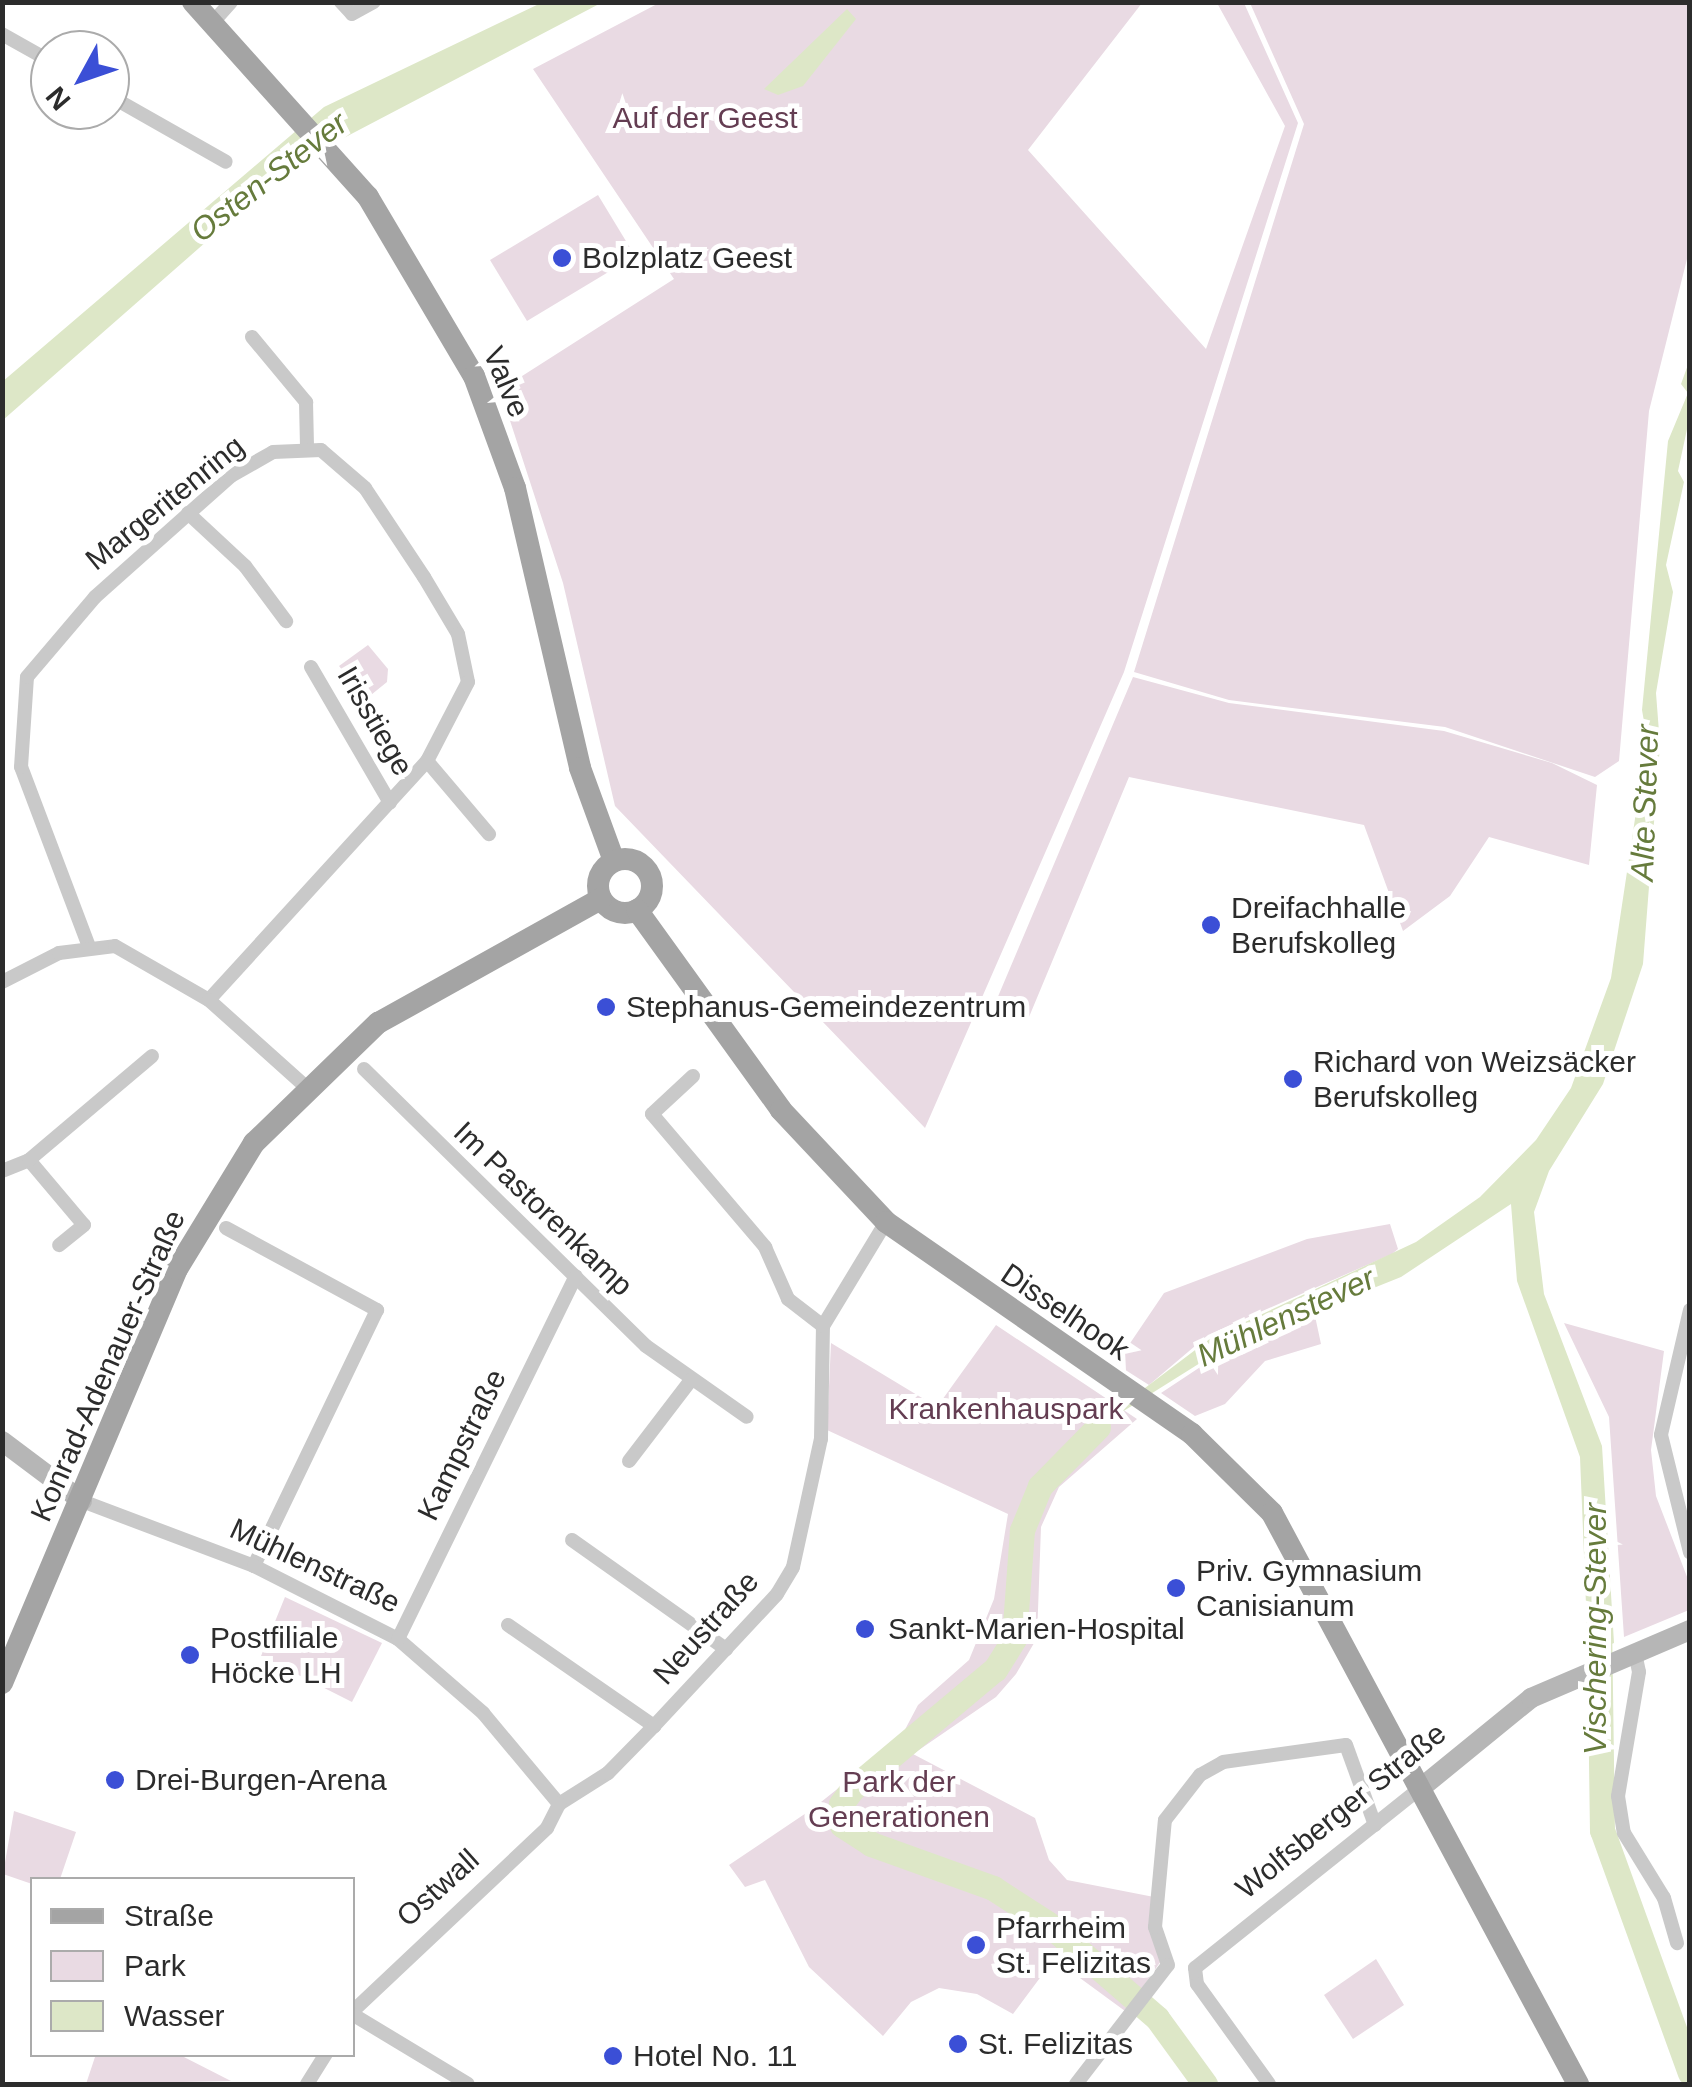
<!DOCTYPE html>
<meta charset="utf-8">
<style>
body{margin:0}
#map{position:relative;width:1692px;height:2087px;overflow:hidden;background:#fff;font-family:Arial,sans-serif}
div>[style]{position:absolute}
.green>*{inset:0;background:#e9dae3}
.water>*{inset:0;background:#dde7c7}
.river>*{height:25px;margin:-12.5px;padding:0 12.5px;transform-origin:12.5px;border-radius:12.5px;background:#dde7c7}
.street>*{height:14px;margin:-7px;padding:0 7px;transform-origin:7px;border-radius:7px;background:#c9c9c9}
.secondary>*{height:20px;margin:-10px;padding:0 10px;transform-origin:10px;border-radius:10px;background:#b6b6b6}
.primary>*{height:22px;margin:-11px;padding:0 11px;transform-origin:11px;border-radius:11px;background:#a4a4a4}
.primary>.ring{margin:-11px;padding:0;box-sizing:content-box;background:none;border:22px solid #a4a4a4;border-radius:50%}
.dots>*{width:28px;height:28px;translate:-50% -50%;box-sizing:border-box;border:5px solid #fff;border-radius:50%}
span{translate:-50% -50%;white-space:nowrap;text-align:center;line-height:1.15;-webkit-text-stroke:10px #fff;paint-order:stroke}
.park-label{font-size:30px;color:#643d52}
.poi-label{font-size:30px;color:#2c2c2c}
.left{translate:0 -50%;text-align:left}
.street-label{font-size:30px;color:#2c2c2c}
.water-label{font-size:32px;color:#667b3c;font-style:italic}
.frame{position:absolute;inset:0;border:5px solid #2c2c2c;pointer-events:none}
.legend{position:absolute;left:30px;top:1877px;width:325px;height:180px;box-sizing:border-box;background:#fff;border:2px solid #ababab;margin:0;padding:12px 18px;list-style:none;font-size:30px;color:#2c2c2c}
.legend li{display:flex;align-items:center;gap:20px;height:50px}
.legend b{width:50px;border:2px solid #ababab}
.north{position:absolute;left:30px;top:30px;width:100px;height:100px;box-sizing:border-box;background:#fff;border:2px solid #ababab;border-radius:50%;rotate:230deg;font-size:28px;font-weight:700;line-height:40px;text-align:center;color:#2c2c2c}
.north::after{content:'';display:block;margin:auto;width:35px;height:45px;background:#3b4fd6;clip-path:polygon(50% 0,100% 100%,50% 72%,0 100%)}
</style>
<div id="map">
<div class="green">
<div style="clip-path:polygon(659px 3px,1142px 3px,1028px 150px,1206px 349px,1285px 126px,1217px 3px,1244px 3px,1298px 123px,1124px 672px,925px 1128px,615px 806px,563px 583px,500px 390px,674px 279px,533px 69px)"></div>
<div style="clip-path:polygon(1250px 3px,1689px 3px,1689px 251px,1649px 411px,1619px 761px,1595px 777px,1445px 727px,1229px 700px,1134px 672px,1304px 124px)"></div>
<div style="clip-path:polygon(598px 195px,635px 256px,527px 321px,490px 260px)"></div>
<div style="clip-path:polygon(368px 645px,388px 669px,387px 682px,366px 699px,339px 666px)"></div>
<div style="clip-path:polygon(1133px 677px,1229px 703px,1444px 731px,1552px 763px,1597px 785px,1589px 865px,1489px 837px,1450px 896px,1403px 931px,1364px 825px,1129px 777px,1029px 1017px,994px 1006px)"></div>
<div style="clip-path:polygon(1390px 1224px,1398px 1249px,1392px 1254px,1208px 1335px,1149px 1385px,1116px 1364px,1164px 1293px,1307px 1239px)"></div>
<div style="clip-path:polygon(1315px 1316px,1321px 1344px,1265px 1361px,1225px 1404px,1195px 1416px,1161px 1393px,1226px 1350px)"></div>
<div style="clip-path:polygon(1564px 1323px,1664px 1351px,1651px 1450px,1656px 1496px,1689px 1582px,1689px 1610px,1624px 1637px,1609px 1417px)"></div>
<div style="clip-path:polygon(996px 1325px,1137px 1419px,1059px 1487px,1041px 1527px,1037px 1638px,1016px 1674px,996px 1697px,913px 1754px,1035px 1818px,1049px 1860px,1067px 1880px,1154px 1897px,1161px 1961px,1137px 1995px,995px 1885px,947px 1861px,873px 1841px,821px 1802px,900px 1739px,918px 1705px,969px 1660px,994px 1599px,1008px 1514px,827px 1430px,831px 1343px,937px 1407px)"></div>
<div style="clip-path:polygon(285px 1597px,382px 1643px,352px 1702px,261px 1656px)"></div>
<div style="clip-path:polygon(821px 1803px,869px 1848px,994px 1893px,1133px 2001px,1125px 2011px,1054px 1959px,1013px 2014px,977px 1994px,939px 1988px,911px 2002px,883px 2036px,809px 1967px,765px 1880px,745px 1887px,729px 1865px)"></div>
<div style="clip-path:polygon(14px 1811px,76px 1832px,60px 1879px,32px 1884px,3px 1874px)"></div>
<div style="clip-path:polygon(1376px 1959px,1404px 2005px,1353px 2039px,1324px 1995px)"></div>
<div style="clip-path:polygon(96px 2054px,180px 2055px,231px 2081px,86px 2084px)"></div>
</div>
<div class="water">
<div style="clip-path:polygon(541px 3px,601px 3px,296px 163px,3px 420px,2px 382px,324px 107px)"></div>
<div style="clip-path:polygon(847px 9px,856px 19px,803px 86px,778px 95px,764px 89px)"></div>
<div style="clip-path:polygon(1689px 362px,1689px 420px,1678px 471px,1684px 482px,1666px 565px,1673px 592px,1656px 693px,1660px 745px,1643px 964px,1603px 1084px,1549px 1171px,1534px 1212px,1544px 1294px,1602px 1446px,1614px 1643px,1588px 1654px,1580px 1457px,1517px 1281px,1511px 1204px,1401px 1277px,1224px 1348px,1071px 1444px,1211px 1338px,1416px 1242px,1480px 1197px,1536px 1140px,1571px 1088px,1611px 978px,1647px 739px,1642px 710px,1668px 441px,1688px 393px,1681px 384px)"></div>
</div>
<div class="river">
<div style="left:1098px;top:1427px;width:83px;rotate:134.5deg"></div>
<div style="left:1040px;top:1486px;width:48px;rotate:112.2deg"></div>
<div style="left:1022px;top:1530px;width:109px;rotate:94.2deg"></div>
<div style="left:1014px;top:1639px;width:36px;rotate:122deg"></div>
<div style="left:995px;top:1669px;width:185px;rotate:140deg"></div>
<div style="left:853px;top:1788px;width:20px;rotate:127deg"></div>
<div style="left:841px;top:1804px;width:21px;rotate:87deg"></div>
<div style="left:842px;top:1825px;width:35px;rotate:33deg"></div>
<div style="left:871px;top:1844px;width:130px;rotate:19.8deg"></div>
<div style="left:993px;top:1888px;width:64px;rotate:32.9deg"></div>
<div style="left:1047px;top:1923px;width:145px;rotate:40.8deg"></div>
<div style="left:1157px;top:2018px;width:82px;rotate:54deg"></div>
<div style="left:1599px;top:1618px;width:212px;rotate:89.2deg"></div>
<div style="left:1602px;top:1830px;width:258px;rotate:70.1deg"></div>
</div>
<div class="street">
<div style="left:341px;top:2px;width:16px;rotate:47deg"></div>
<div style="left:352px;top:14px;width:25px;rotate:-29deg"></div>
<div style="left:214px;top:21px;width:25px;rotate:-48deg"></div>
<div style="left:2px;top:34px;width:55px;rotate:29.4deg"></div>
<div style="left:110px;top:96px;width:133px;rotate:29.6deg"></div>
<div style="left:252px;top:337px;width:85px;rotate:50.3deg"></div>
<div style="left:306px;top:402px;width:45px;rotate:88.7deg"></div>
<div style="left:188px;top:513px;width:78px;rotate:42.9deg"></div>
<div style="left:245px;top:566px;width:69px;rotate:53.3deg"></div>
<div style="left:311px;top:667px;width:157px;rotate:59.8deg"></div>
<div style="left:427px;top:761px;width:96px;rotate:49.7deg"></div>
<div style="left:88px;top:944px;width:189px;rotate:-110.7deg"></div>
<div style="left:21px;top:767px;width:90px;rotate:-86.2deg"></div>
<div style="left:27px;top:677px;width:105px;rotate:-49.6deg"></div>
<div style="left:95px;top:597px;width:182px;rotate:-41.7deg"></div>
<div style="left:231px;top:476px;width:48px;rotate:-29.7deg"></div>
<div style="left:273px;top:452px;width:48px;rotate:-2.4deg"></div>
<div style="left:321px;top:450px;width:58px;rotate:40.8deg"></div>
<div style="left:365px;top:488px;width:107px;rotate:56.5deg"></div>
<div style="left:424px;top:577px;width:66px;rotate:59.2deg"></div>
<div style="left:458px;top:634px;width:49px;rotate:78.2deg"></div>
<div style="left:468px;top:682px;width:89px;rotate:117.4deg"></div>
<div style="left:427px;top:761px;width:323px;rotate:132.4deg"></div>
<div style="left:2px;top:982px;width:64px;rotate:-27deg"></div>
<div style="left:59px;top:953px;width:56px;rotate:-7.1deg"></div>
<div style="left:115px;top:946px;width:108px;rotate:29.9deg"></div>
<div style="left:209px;top:1000px;width:130px;rotate:41.9deg"></div>
<div style="left:364px;top:1069px;width:395px;rotate:44.5deg"></div>
<div style="left:646px;top:1346px;width:123px;rotate:35.1deg"></div>
<div style="left:693px;top:1076px;width:56px;rotate:137.2deg"></div>
<div style="left:652px;top:1114px;width:175px;rotate:49.6deg"></div>
<div style="left:765px;top:1247px;width:57px;rotate:66.1deg"></div>
<div style="left:788px;top:1299px;width:44px;rotate:37.6deg"></div>
<div style="left:29px;top:1160px;width:85px;rotate:49.8deg"></div>
<div style="left:84px;top:1225px;width:32px;rotate:141deg"></div>
<div style="left:2px;top:1171px;width:29px;rotate:-22deg"></div>
<div style="left:29px;top:1160px;width:161px;rotate:-40.2deg"></div>
<div style="left:226px;top:1228px;width:172px;rotate:28.5deg"></div>
<div style="left:377px;top:1310px;width:284px;rotate:115.7deg"></div>
<div style="left:1690px;top:1310px;width:128px;rotate:103.1deg"></div>
<div style="left:1661px;top:1435px;width:121px;rotate:76.1deg"></div>
<div style="left:629px;top:1461px;width:102px;rotate:-52.6deg"></div>
<div style="left:82px;top:1501px;width:184px;rotate:20.7deg"></div>
<div style="left:254px;top:1566px;width:161px;rotate:26.9deg"></div>
<div style="left:398px;top:1639px;width:113px;rotate:41deg"></div>
<div style="left:483px;top:1713px;width:119px;rotate:50.1deg"></div>
<div style="left:572px;top:1540px;width:189px;rotate:35.3deg"></div>
<div style="left:508px;top:1625px;width:178px;rotate:34.7deg"></div>
<div style="left:398px;top:1639px;width:404px;rotate:-63.9deg"></div>
<div style="left:1635px;top:1653px;width:19px;rotate:78deg"></div>
<div style="left:1639px;top:1672px;width:126px;rotate:99.6deg"></div>
<div style="left:1618px;top:1796px;width:37px;rotate:81deg"></div>
<div style="left:1624px;top:1833px;width:76px;rotate:58.4deg"></div>
<div style="left:1664px;top:1898px;width:47px;rotate:73.9deg"></div>
<div style="left:559px;top:1804px;width:58px;rotate:-32.3deg"></div>
<div style="left:608px;top:1773px;width:66px;rotate:-45.6deg"></div>
<div style="left:654px;top:1726px;width:180px;rotate:-47deg"></div>
<div style="left:777px;top:1594px;width:31px;rotate:-59deg"></div>
<div style="left:793px;top:1567px;width:131px;rotate:-77.7deg"></div>
<div style="left:821px;top:1439px;width:113px;rotate:-89deg"></div>
<div style="left:823px;top:1326px;width:122px;rotate:-58.8deg"></div>
<div style="left:1168px;top:1965px;width:40px;rotate:-108.9deg"></div>
<div style="left:1155px;top:1927px;width:107px;rotate:-84.7deg"></div>
<div style="left:1165px;top:1820px;width:57px;rotate:-52.1deg"></div>
<div style="left:1200px;top:1775px;width:26px;rotate:-29deg"></div>
<div style="left:1223px;top:1762px;width:124px;rotate:-7.9deg"></div>
<div style="left:1346px;top:1745px;width:85px;rotate:70.1deg"></div>
<div style="left:1195px;top:1968px;width:290px;rotate:-38.6deg"></div>
<div style="left:1195px;top:1968px;width:16px;rotate:83deg"></div>
<div style="left:1197px;top:1984px;width:123px;rotate:54.2deg"></div>
<div style="left:352px;top:2012px;width:268px;rotate:-43.3deg"></div>
<div style="left:547px;top:1828px;width:27px;rotate:-63deg"></div>
<div style="left:352px;top:2014px;width:135px;rotate:31.1deg"></div>
<div style="left:307px;top:2084px;width:36px;rotate:-58deg"></div>
<div style="left:1076px;top:2084px;width:150px;rotate:-52.3deg"></div>
</div>
<div class="secondary">
<div style="left:2px;top:1441px;width:100px;rotate:36.9deg"></div>
<div style="left:1422px;top:1787px;width:141px;rotate:-39.2deg"></div>
<div style="left:1531px;top:1698px;width:173px;rotate:-23.2deg"></div>
</div>
<div class="primary">
<div style="left:193px;top:2px;width:262px;rotate:48.1deg"></div>
<div style="left:368px;top:197px;width:208px;rotate:59.4deg"></div>
<div style="left:474px;top:376px;width:119px;rotate:69.9deg"></div>
<div style="left:515px;top:488px;width:287px;rotate:76.9deg"></div>
<div style="left:580px;top:768px;width:99px;rotate:69.9deg"></div>
<div class="ring" style="left:598px;top:859px;width:32px;height:32px"></div>
<div style="left:637px;top:910px;width:246px;rotate:54.2deg"></div>
<div style="left:781px;top:1110px;width:154px;rotate:46.8deg"></div>
<div style="left:886px;top:1222px;width:372px;rotate:34.7deg"></div>
<div style="left:1192px;top:1434px;width:112px;rotate:44.6deg"></div>
<div style="left:1272px;top:1513px;width:648px;rotate:61.81deg"></div>
<div style="left:2px;top:1683px;width:449px;rotate:-67.1deg"></div>
<div style="left:177px;top:1269px;width:148px;rotate:-58.6deg"></div>
<div style="left:254px;top:1143px;width:173px;rotate:-44.1deg"></div>
<div style="left:378px;top:1023px;width:255px;rotate:-29.1deg"></div>
</div>
<div class="dots">
<div style="left:562px;top:258px;background:#3b4fd6"></div>
<div style="left:1211px;top:925px;background:#3b4fd6"></div>
<div style="left:606px;top:1007px;background:#3b4fd6"></div>
<div style="left:1293px;top:1079px;background:#3b4fd6"></div>
<div style="left:1176px;top:1588px;background:#3b4fd6"></div>
<div style="left:865px;top:1629px;background:#3b4fd6"></div>
<div style="left:190px;top:1655px;background:#3b4fd6"></div>
<div style="left:115px;top:1780px;background:#3b4fd6"></div>
<div style="left:976px;top:1945px;background:#3b4fd6"></div>
<div style="left:958px;top:2044px;background:#3b4fd6"></div>
<div style="left:613px;top:2056px;background:#3b4fd6"></div>
</div>
<div class="park-label">
<span style="left:705px;top:118px">Auf der Geest</span>
<span style="left:1006px;top:1409px">Krankenhauspark</span>
<span style="left:899px;top:1799px">Park der<br>Generationen</span>
</div>
<div class="poi-label">
<span class="left" style="left:582px;top:258px">Bolzplatz Geest</span>
<span class="left" style="left:1231px;top:925px">Dreifachhalle<br>Berufskolleg</span>
<span class="left" style="left:626px;top:1007px">Stephanus-Gemeindezentrum</span>
<span class="left" style="left:1313px;top:1079px">Richard von Weizsäcker<br>Berufskolleg</span>
<span class="left" style="left:1196px;top:1588px">Priv. Gymnasium<br>Canisianum</span>
<span class="left" style="left:888px;top:1629px">Sankt-Marien-Hospital</span>
<span class="left" style="left:210px;top:1655px">Postfiliale<br>Höcke LH</span>
<span class="left" style="left:135px;top:1780px">Drei-Burgen-Arena</span>
<span class="left" style="left:996px;top:1945px">Pfarrheim<br>St. Felizitas</span>
<span class="left" style="left:978px;top:2044px">St. Felizitas</span>
<span class="left" style="left:633px;top:2056px">Hotel No. 11</span>
</div>
<div class="street-label">
<span style="left:506px;top:382px;rotate:67deg">Valve</span>
<span style="left:165px;top:503px;rotate:-39deg">Margeritenring</span>
<span style="left:375px;top:721px;rotate:60deg">Irisstiege</span>
<span style="left:543px;top:1209px;rotate:44deg">Im Pastorenkamp</span>
<span style="left:1065px;top:1312px;rotate:34deg">Disselhook</span>
<span style="left:108px;top:1366px;rotate:-66deg">Konrad-Adenauer-Straße</span>
<span style="left:462px;top:1445px;rotate:-64deg">Kampstraße</span>
<span style="left:315px;top:1566px;rotate:25deg">Mühlenstraße</span>
<span style="left:706px;top:1628px;rotate:-48deg">Neustraße</span>
<span style="left:1341px;top:1811px;rotate:-39deg">Wolfsberger Straße</span>
<span style="left:438px;top:1888px;rotate:-42deg">Ostwall</span>
</div>
<div class="water-label">
<span style="left:269px;top:177px;rotate:-38deg">Osten-Stever</span>
<span style="left:1645px;top:803px;rotate:-88deg">Alte Stever</span>
<span style="left:1286px;top:1317px;rotate:-25deg">Mühlenstever</span>
<span style="left:1595px;top:1629px;rotate:-90deg">Vischering-Stever</span>
</div>
<div class="frame"></div>
<ul class="legend">
<li><b style="height:12px;background:#a4a4a4"></b>Straße</li>
<li><b style="height:28px;background:#e9dae3"></b>Park</li>
<li><b style="height:28px;background:#dde7c7"></b>Wasser</li>
</ul>
<div class="north">N</div>
</div>
